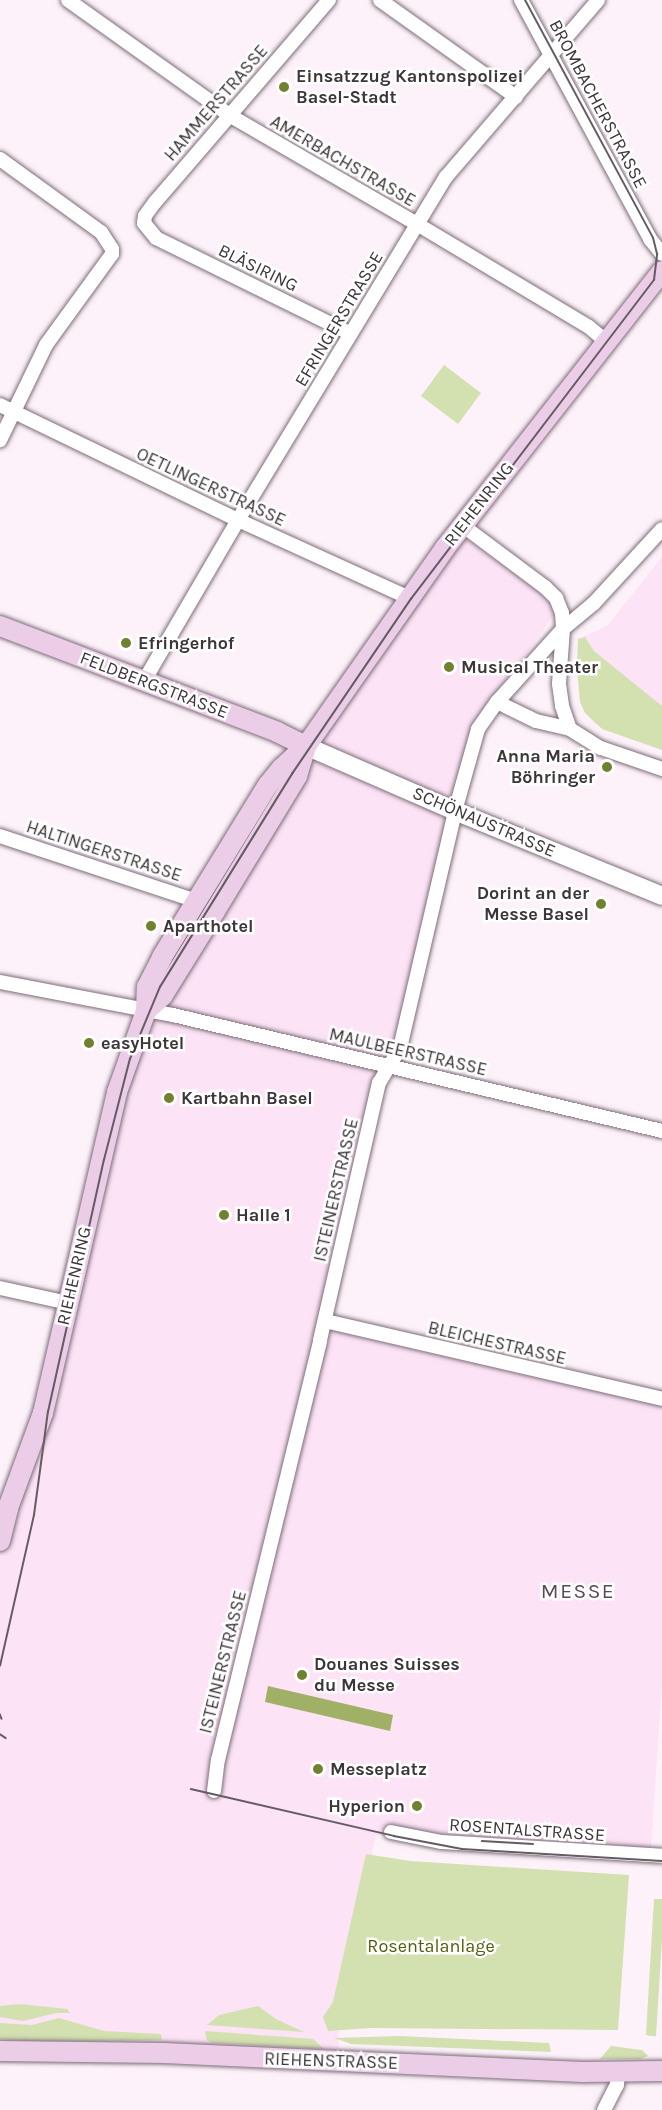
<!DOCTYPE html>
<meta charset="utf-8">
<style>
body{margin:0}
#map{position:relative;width:662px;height:2110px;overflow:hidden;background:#fdf2fa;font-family:Karla,sans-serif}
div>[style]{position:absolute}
.built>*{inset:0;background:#fce3f5}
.green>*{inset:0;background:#d3e0b0}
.water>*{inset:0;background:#a0b167}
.roads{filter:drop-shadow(0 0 2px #7d6d79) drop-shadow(0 0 2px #7d6d79)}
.minor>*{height:14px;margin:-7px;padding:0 7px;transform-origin:7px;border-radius:7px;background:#fff}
.tertiary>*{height:18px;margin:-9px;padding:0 9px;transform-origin:9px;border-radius:9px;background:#fff}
.secondary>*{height:20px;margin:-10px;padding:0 10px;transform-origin:10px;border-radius:10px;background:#eccde7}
.tram>*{height:1.5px;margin:-0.75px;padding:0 0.75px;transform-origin:0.75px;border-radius:0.75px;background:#645c62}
.dots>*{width:16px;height:16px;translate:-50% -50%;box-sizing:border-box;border:3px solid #fff;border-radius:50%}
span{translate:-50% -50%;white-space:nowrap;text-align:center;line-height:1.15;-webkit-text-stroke:5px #fff;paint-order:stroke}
.poi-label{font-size:18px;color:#3c353a;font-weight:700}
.left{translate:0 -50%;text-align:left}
.right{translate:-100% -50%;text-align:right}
.street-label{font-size:18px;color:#3c353a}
.park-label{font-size:18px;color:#505e08}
.quarter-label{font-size:21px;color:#594a55;letter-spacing:1.5px}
</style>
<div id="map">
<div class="built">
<div style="clip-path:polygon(462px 536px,546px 596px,556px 612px,473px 728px,396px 1047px,317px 1327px,662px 1405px,662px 1684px,650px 1862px,448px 1848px,376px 1835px,338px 2010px,339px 2056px,0 2047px,0 1553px,14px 1500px,40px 1452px,139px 1046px,150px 1019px,305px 762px)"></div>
<div style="clip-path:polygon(662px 557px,662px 750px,594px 723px,580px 702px,577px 668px,578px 639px,607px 626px)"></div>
</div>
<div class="green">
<div style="clip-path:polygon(444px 365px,481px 393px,458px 424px,421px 396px)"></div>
<div style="clip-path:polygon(585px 637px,594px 651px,662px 706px,662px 750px,602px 729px,585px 713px,580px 702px,577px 668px,578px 639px)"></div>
<div style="clip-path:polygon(366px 1854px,410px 1861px,629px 1875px,618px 2030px,371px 2028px,328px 2031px,323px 2017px,333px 2002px)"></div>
<div style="clip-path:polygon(654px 1899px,662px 1899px,662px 1938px,656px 2036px,651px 2036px,646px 2035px)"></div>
<div style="clip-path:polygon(19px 2004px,67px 2009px,70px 2013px,56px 2013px,23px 2021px,0 2017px,0 2006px)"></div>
<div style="clip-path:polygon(258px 2006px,276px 2019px,304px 2032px,207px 2025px,219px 2015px)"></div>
<div style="clip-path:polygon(59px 2018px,104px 2031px,161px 2034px,162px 2040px,37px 2042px,0 2039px,0 2023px,32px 2025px)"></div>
<div style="clip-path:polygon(205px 2031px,313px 2039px,324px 2049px,212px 2043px,207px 2040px)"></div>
<div style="clip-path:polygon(399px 2036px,549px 2043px,551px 2052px,351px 2044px,334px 2038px)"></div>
<div style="clip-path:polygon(611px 2046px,642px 2050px,648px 2056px,641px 2059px,600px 2059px)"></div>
</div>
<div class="water">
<div style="clip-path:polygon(268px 1686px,393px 1715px,390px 1731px,265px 1702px)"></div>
</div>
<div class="roads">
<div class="minor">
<div style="left:68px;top:0;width:198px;rotate:35.5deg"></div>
<div style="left:229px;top:115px;width:217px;rotate:30.1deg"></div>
<div style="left:417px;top:224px;width:200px;rotate:30.9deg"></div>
<div style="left:589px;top:327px;width:23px;rotate:40deg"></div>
<div style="left:329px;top:0;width:267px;rotate:130.7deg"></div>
<div style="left:155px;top:202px;width:17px;rotate:126deg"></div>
<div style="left:145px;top:216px;width:7px;rotate:98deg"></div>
<div style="left:144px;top:223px;width:19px;rotate:51deg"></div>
<div style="left:156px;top:238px;width:217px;rotate:26.2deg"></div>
<div style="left:380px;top:0;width:167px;rotate:35.5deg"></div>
<div style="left:521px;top:0;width:272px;rotate:61.6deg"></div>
<div style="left:650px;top:239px;width:19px;rotate:51deg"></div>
<div style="left:0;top:159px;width:125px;rotate:35.9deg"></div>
<div style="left:101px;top:232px;width:20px;rotate:57deg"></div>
<div style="left:112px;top:249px;width:5px;rotate:90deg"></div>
<div style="left:112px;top:254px;width:112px;rotate:126deg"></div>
<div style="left:46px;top:345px;width:106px;rotate:115.8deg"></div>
<div style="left:0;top:405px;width:264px;rotate:25.8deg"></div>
<div style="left:238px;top:520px;width:188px;rotate:24.5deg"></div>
<div style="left:462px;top:525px;width:104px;rotate:36.8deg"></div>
<div style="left:545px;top:587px;width:16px;rotate:45deg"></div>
<div style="left:556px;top:598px;width:16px;rotate:68deg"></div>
<div style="left:562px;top:613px;width:16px;rotate:86deg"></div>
<div style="left:563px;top:629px;width:55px;rotate:94.2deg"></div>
<div style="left:559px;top:684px;width:22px;rotate:82deg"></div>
<div style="left:562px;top:706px;width:24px;rotate:71deg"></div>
<div style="left:570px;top:729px;width:36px;rotate:32deg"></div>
<div style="left:601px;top:748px;width:65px;rotate:19deg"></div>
<div style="left:144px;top:681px;width:186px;rotate:-59.7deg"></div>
<div style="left:238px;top:520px;width:401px;rotate:-58.8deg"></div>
<div style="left:446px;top:177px;width:233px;rotate:-49.3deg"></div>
<div style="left:497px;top:702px;width:43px;rotate:26deg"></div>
<div style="left:536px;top:721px;width:35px;rotate:13deg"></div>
<div style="left:0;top:836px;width:206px;rotate:18.3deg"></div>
<div style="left:0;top:982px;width:176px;rotate:10.8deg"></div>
<div style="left:173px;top:1015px;width:503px;rotate:13.34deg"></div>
<div style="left:0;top:1288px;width:70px;rotate:12.4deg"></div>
<div style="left:325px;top:1321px;width:346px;rotate:13deg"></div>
<div style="left:214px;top:1791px;width:31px;rotate:-83deg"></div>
<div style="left:218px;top:1760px;width:432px;rotate:-76.3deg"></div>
<div style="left:320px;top:1340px;width:264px;rotate:-77.1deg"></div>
<div style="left:379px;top:1083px;width:41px;rotate:-59deg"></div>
<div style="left:400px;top:1048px;width:243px;rotate:-76.9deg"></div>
<div style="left:455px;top:811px;width:85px;rotate:-74.3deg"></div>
<div style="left:478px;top:729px;width:33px;rotate:-55deg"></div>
<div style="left:497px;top:702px;width:98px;rotate:-47.9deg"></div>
<div style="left:563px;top:629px;width:40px;rotate:-40deg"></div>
<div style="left:594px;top:603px;width:100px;rotate:-47.4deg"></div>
<div style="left:391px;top:1832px;width:52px;rotate:11.1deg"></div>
<div style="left:442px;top:1842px;width:220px;rotate:3.6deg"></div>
<div style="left:604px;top:2110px;width:28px;rotate:-63deg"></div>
<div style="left:617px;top:2085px;width:13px;rotate:-86deg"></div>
</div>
<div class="tertiary">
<div style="left:306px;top:746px;width:163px;rotate:23.6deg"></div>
<div style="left:455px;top:811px;width:224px;rotate:22.3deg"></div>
</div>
<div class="secondary">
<div style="left:0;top:626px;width:297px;rotate:20.9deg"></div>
<div style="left:277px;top:732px;width:32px;rotate:26deg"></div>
<div style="left:146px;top:1011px;width:23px;rotate:-43deg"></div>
<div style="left:163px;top:995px;width:99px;rotate:-58.2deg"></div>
<div style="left:215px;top:911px;width:158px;rotate:-58.7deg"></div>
<div style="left:297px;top:776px;width:31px;rotate:-73deg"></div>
<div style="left:0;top:1541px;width:34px;rotate:-76deg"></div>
<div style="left:8px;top:1508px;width:101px;rotate:-69.8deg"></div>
<div style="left:43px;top:1413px;width:329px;rotate:-77deg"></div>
<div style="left:117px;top:1092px;width:86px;rotate:-70.3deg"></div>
<div style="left:146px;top:1011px;width:24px;rotate:-88deg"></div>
<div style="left:147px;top:987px;width:34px;rotate:-63deg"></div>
<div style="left:162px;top:957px;width:202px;rotate:-58.4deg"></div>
<div style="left:268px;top:785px;width:22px;rotate:-51deg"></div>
<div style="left:282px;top:768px;width:33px;rotate:-43deg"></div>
<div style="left:306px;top:746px;width:242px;rotate:-54.9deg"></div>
<div style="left:445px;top:548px;width:352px;rotate:-51.9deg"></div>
<div style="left:0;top:2051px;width:164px;rotate:0.7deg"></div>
<div style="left:164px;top:2053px;width:419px;rotate:2.6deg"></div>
<div style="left:583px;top:2072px;width:79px;rotate:-0.7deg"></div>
</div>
</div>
<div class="tram">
<div style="left:0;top:1666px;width:155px;rotate:-77.3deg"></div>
<div style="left:34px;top:1515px;width:104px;rotate:-82.3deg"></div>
<div style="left:48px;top:1412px;width:258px;rotate:-77.5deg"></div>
<div style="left:104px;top:1160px;width:104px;rotate:-75.6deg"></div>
<div style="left:130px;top:1059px;width:78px;rotate:-67.4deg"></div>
<div style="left:160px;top:987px;width:251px;rotate:-58.2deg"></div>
<div style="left:292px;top:774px;width:212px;rotate:-55.8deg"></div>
<div style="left:411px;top:599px;width:401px;rotate:-52.7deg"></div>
<div style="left:654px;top:280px;width:26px;rotate:-83deg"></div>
<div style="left:657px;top:254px;width:16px;rotate:-104deg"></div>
<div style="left:653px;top:238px;width:270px;rotate:-118.3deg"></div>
<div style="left:0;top:1714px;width:5px;rotate:68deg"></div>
<div style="left:0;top:1734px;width:7px;rotate:34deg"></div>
<div style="left:191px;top:1789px;width:208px;rotate:13deg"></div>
<div style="left:394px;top:1836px;width:69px;rotate:10.8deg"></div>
<div style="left:462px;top:1849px;width:200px;rotate:3.4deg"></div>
<div style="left:482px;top:1841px;width:51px;rotate:3.4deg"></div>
</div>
<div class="dots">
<div style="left:284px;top:87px;background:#718130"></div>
<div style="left:126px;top:643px;background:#718130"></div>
<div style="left:449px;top:667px;background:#718130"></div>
<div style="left:607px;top:767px;background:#718130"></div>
<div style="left:601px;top:904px;background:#718130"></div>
<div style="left:151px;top:926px;background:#718130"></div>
<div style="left:89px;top:1043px;background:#718130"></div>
<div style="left:169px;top:1098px;background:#718130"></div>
<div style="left:224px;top:1215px;background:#718130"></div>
<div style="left:302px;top:1675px;background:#718130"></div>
<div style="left:318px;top:1769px;background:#718130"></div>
<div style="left:417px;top:1806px;background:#718130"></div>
</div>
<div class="poi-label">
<span class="left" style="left:296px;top:87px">Einsatzzug Kantonspolizei<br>Basel-Stadt</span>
<span class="left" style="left:138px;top:643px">Efringerhof</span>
<span class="left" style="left:461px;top:667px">Musical Theater</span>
<span class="right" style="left:595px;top:767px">Anna Maria<br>Böhringer</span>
<span class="right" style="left:589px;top:904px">Dorint an der<br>Messe Basel</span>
<span class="left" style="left:163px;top:926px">Aparthotel</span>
<span class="left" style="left:101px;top:1043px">easyHotel</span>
<span class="left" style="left:181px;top:1098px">Kartbahn Basel</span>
<span class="left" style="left:236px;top:1215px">Halle 1</span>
<span class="left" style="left:314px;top:1675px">Douanes Suisses<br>du Messe</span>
<span class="left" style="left:330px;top:1769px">Messeplatz</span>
<span class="right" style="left:405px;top:1806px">Hyperion</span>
</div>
<div class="street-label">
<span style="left:216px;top:103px;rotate:-49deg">HAMMERSTRASSE</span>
<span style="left:598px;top:104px;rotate:62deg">BROMBACHERSTRASSE</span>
<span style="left:343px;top:161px;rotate:30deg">AMERBACHSTRASSE</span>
<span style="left:258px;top:268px;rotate:26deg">BLÄSIRING</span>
<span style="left:339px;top:319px;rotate:-59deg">EFRINGERSTRASSE</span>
<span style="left:211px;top:487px;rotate:25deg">OETLINGERSTRASSE</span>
<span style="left:479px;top:504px;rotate:-52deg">RIEHENRING</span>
<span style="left:154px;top:685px;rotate:21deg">FELDBERGSTRASSE</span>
<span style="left:484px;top:822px;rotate:23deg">SCHÖNAUSTRASSE</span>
<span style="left:104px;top:851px;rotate:18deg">HALTINGERSTRASSE</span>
<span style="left:408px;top:1052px;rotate:13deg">MAULBEERSTRASSE</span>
<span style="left:336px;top:1190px;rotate:-77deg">ISTEINERSTRASSE</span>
<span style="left:74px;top:1276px;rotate:-77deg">RIEHENRING</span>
<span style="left:497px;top:1343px;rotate:13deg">BLEICHESTRASSE</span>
<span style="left:223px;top:1662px;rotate:-76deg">ISTEINERSTRASSE</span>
<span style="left:527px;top:1830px;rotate:4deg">ROSENTALSTRASSE</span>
<span style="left:331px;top:2061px;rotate:2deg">RIEHENSTRASSE</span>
</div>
<div class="park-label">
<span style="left:431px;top:1946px">Rosentalanlage</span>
</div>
<div class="quarter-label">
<span style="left:578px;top:1591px">MESSE</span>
</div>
</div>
